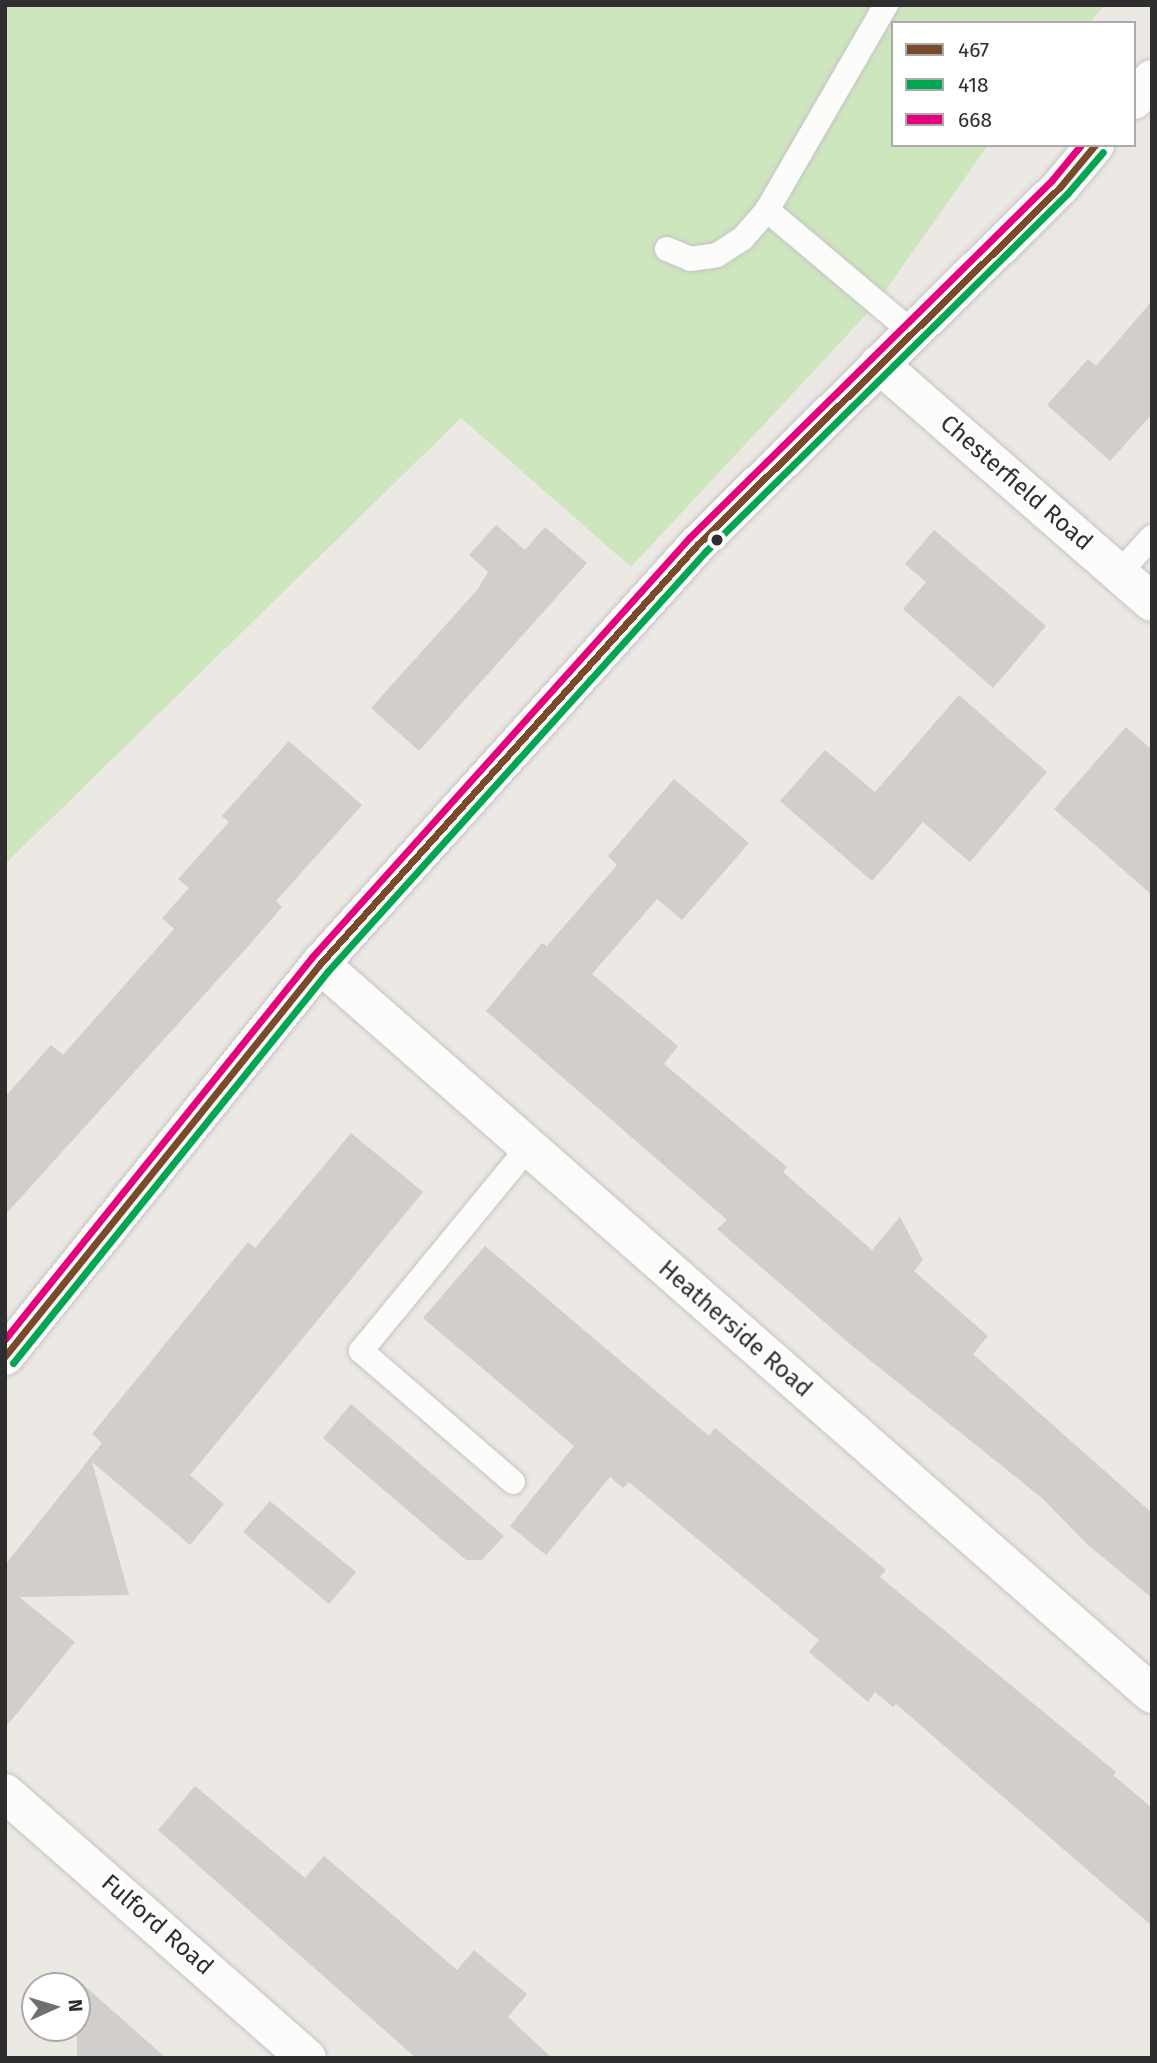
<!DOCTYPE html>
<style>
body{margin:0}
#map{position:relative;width:1157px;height:2063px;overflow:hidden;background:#ece8e4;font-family:"Fira Sans",sans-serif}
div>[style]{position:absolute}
.green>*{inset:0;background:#cee6be}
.building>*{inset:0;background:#d1cecb}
.roads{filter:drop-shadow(0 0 2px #c5c4c5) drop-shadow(0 0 2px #c5c4c5)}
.lane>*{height:24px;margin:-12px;padding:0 12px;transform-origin:12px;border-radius:12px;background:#fcfcfb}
.street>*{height:38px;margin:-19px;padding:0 19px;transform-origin:19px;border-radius:19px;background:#fcfcfb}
.secondary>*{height:38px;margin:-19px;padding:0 19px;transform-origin:19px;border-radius:19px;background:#fcfcfb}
.bus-1>*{height:7px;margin:-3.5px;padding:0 3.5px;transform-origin:3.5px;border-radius:3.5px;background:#7a4b2a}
.bus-2>*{height:7px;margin:-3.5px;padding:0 3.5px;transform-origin:3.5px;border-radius:3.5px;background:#00a651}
.bus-3>*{height:7px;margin:-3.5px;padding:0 3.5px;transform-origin:3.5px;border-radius:3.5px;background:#e5007d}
.dots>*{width:19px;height:19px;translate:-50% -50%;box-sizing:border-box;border:4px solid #fff;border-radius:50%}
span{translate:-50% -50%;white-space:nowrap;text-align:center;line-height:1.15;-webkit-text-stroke:5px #fff;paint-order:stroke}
.street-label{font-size:24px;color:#2e2e2e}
.frame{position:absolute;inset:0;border:7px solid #2e2e2e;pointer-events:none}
.legend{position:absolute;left:891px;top:21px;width:245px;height:126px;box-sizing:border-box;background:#fff;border:2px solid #ababab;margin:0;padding:9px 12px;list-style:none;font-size:21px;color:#2e2e2e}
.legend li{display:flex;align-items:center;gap:14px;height:35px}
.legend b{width:35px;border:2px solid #ababab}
.north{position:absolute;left:21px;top:1972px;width:70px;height:70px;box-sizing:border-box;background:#fff;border:2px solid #ababab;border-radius:50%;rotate:86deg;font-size:19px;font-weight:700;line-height:28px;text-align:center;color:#2e2e2e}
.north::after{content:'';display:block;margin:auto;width:24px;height:32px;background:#706f6e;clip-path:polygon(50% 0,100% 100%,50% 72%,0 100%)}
</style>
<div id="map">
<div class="green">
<div style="clip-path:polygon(5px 5px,1105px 5px,1089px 23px,893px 23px,893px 145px,988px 145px,876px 304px,631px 567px,461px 418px,5px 864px)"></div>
</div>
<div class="building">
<div style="clip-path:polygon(1152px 301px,1152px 414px,1110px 461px,1047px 405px,1088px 359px,1096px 366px)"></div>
<div style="clip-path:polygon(496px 525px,525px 550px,545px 527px,587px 563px,419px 751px,371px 708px,478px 589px,488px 572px,469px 555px)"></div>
<div style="clip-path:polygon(934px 530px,1046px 626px,993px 688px,903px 609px,926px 582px,905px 564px)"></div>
<div style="clip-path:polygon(959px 695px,1047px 772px,970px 862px,923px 822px,872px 881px,780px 801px,825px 750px,875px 792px)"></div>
<div style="clip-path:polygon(1126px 727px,1152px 750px,1152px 895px,1054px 809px)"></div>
<div style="clip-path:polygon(289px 741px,362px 805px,276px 901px,282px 907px,251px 943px,5px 1215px,5px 1097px,51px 1045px,63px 1055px,174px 929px,162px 918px,189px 888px,178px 879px,229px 822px,222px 816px)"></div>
<div style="clip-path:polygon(674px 779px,749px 843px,682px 920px,657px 899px,592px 974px,678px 1046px,664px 1064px,787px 1167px,783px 1172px,872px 1250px,900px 1217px,923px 1260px,914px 1271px,988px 1336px,973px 1354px,1152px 1513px,1152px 1598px,1088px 1545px,1042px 1498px,851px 1345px,717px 1229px,727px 1220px,486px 1011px,542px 943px,547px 946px,617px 865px,608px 856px)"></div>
<div style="clip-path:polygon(351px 1133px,423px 1192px,190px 1475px,224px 1504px,190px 1545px,92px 1462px,129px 1595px,19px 1597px,75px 1642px,5px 1728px,5px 1565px,102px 1443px,92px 1434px,248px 1242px,255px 1248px)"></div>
<div style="clip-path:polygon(485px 1246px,709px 1436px,715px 1428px,886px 1570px,880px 1577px,1116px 1772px,1113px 1775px,1152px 1808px,1152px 1926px,896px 1704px,893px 1707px,875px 1692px,868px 1702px,809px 1652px,819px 1640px,629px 1482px,623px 1488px,610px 1477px,546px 1555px,510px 1526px,574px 1446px,423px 1318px)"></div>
<div style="clip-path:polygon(351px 1404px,504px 1536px,482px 1560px,466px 1560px,323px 1438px)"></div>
<div style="clip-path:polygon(270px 1501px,356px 1572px,329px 1604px,243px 1532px)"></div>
<div style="clip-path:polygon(195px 1786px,305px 1878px,324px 1856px,457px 1970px,474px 1950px,527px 1994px,508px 2017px,552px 2058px,416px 2058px,158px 1830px)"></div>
<div style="clip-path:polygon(77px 1979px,166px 2058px,77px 2058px)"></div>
</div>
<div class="roads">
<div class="lane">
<div style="left:886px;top:5px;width:237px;rotate:120.1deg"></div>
<div style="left:767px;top:210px;width:189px;rotate:40.1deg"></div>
<div style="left:667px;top:249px;width:25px;rotate:23deg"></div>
<div style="left:690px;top:259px;width:27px;rotate:-8deg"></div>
<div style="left:717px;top:255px;width:31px;rotate:-33deg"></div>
<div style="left:743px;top:238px;width:37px;rotate:-49deg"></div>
<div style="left:1119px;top:573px;width:49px;rotate:-47.5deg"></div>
<div style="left:513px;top:1482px;width:201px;rotate:-139.2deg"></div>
<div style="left:361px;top:1351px;width:263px;rotate:-50.6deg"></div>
</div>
<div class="street">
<div style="left:879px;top:364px;width:362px;rotate:41.1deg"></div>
<div style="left:320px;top:964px;width:1107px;rotate:41.26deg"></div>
<div style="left:5px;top:1793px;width:402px;rotate:41.3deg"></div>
</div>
<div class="secondary">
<div style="left:1134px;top:100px;width:28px;rotate:-49deg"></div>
<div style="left:5px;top:1356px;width:503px;rotate:-51.22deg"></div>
<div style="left:320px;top:964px;width:564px;rotate:-48.02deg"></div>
<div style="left:697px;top:545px;width:510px;rotate:-44.6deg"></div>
<div style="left:1060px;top:187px;width:55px;rotate:-50.2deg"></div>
</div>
</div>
<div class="bus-1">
<div style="left:5px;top:1356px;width:503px;rotate:-51.22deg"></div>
<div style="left:320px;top:964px;width:564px;rotate:-48.02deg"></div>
<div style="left:697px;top:545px;width:510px;rotate:-44.6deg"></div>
<div style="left:1060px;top:187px;width:55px;rotate:-50.2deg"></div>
</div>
<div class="bus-2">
<div style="left:13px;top:1363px;width:503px;rotate:-51.22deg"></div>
<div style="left:328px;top:971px;width:564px;rotate:-48.02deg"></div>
<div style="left:705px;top:552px;width:509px;rotate:-44.68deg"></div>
<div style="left:1067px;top:194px;width:55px;rotate:-49.4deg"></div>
</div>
<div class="bus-3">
<div style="left:5px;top:1339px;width:490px;rotate:-51.2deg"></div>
<div style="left:312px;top:957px;width:564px;rotate:-48.02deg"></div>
<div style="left:689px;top:538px;width:510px;rotate:-44.6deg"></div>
<div style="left:1052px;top:180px;width:45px;rotate:-50.4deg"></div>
</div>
<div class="dots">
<div style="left:717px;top:540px;background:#2e2e2e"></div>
</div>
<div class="street-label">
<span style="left:1016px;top:483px;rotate:41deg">Chesterfield Road</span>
<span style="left:735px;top:1329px;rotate:41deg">Heatherside Road</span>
<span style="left:157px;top:1925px;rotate:41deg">Fulford Road</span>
</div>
<div class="frame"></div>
<ul class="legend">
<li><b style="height:9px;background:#7a4b2a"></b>467</li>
<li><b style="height:9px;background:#00a651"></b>418</li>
<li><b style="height:9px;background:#e5007d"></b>668</li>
</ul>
<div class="north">N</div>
</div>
